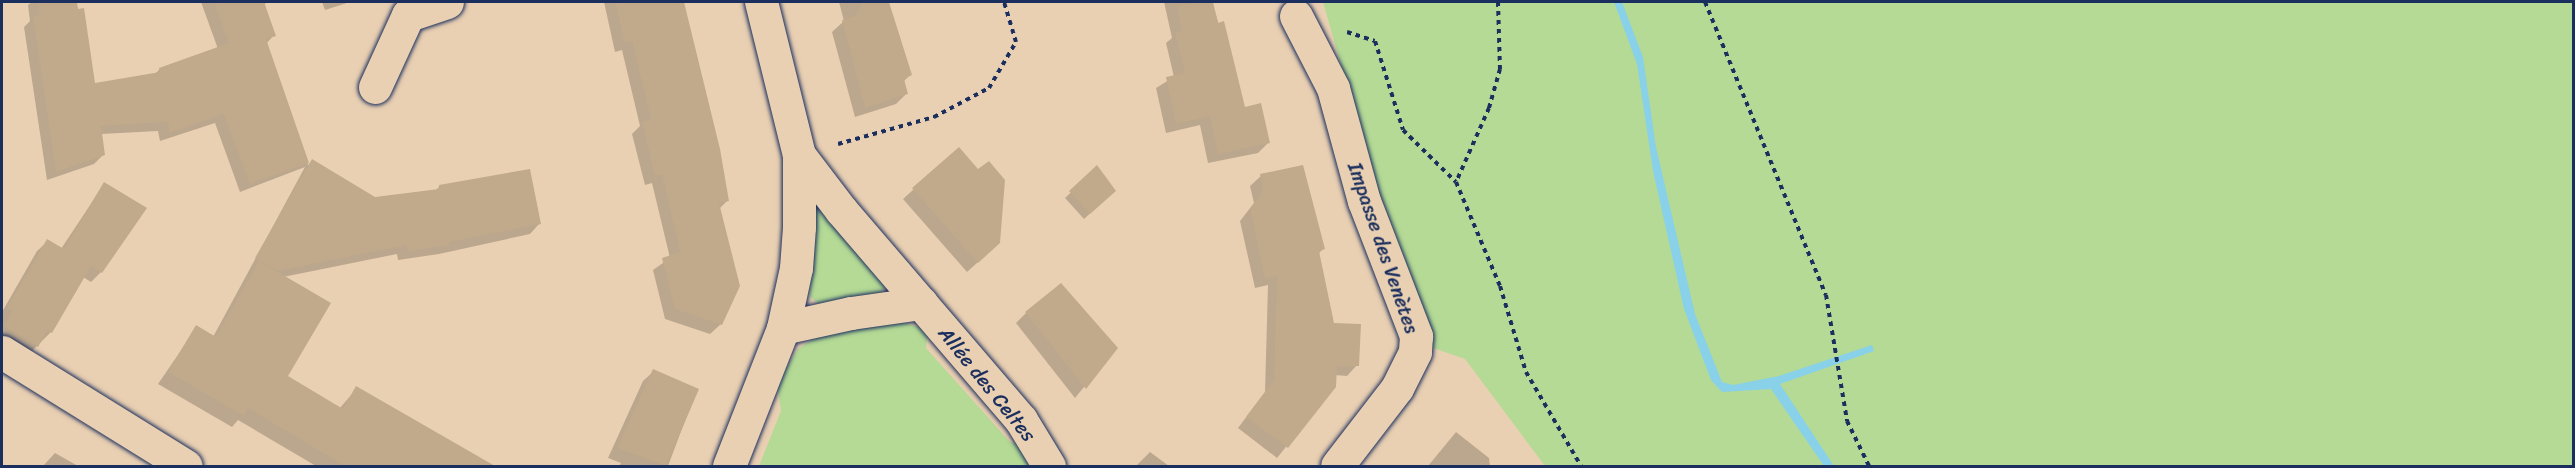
<!DOCTYPE html>
<meta charset="utf-8">
<style>
body{margin:0}
#map{position:relative;width:2575px;height:468px;overflow:hidden;background:#ead0b2;font-family:Sriracha,sans-serif}
div>[style]{position:absolute}
.green>*{inset:0;background:#b4da95}
.water>*{inset:0;background:#88d1e9}
.shadow>*{inset:0;background:#0003}
.building>*{inset:0;background:#c0aa8b}
.path>*{height:4px;margin-top:-2px;transform-origin:0;background:repeating-linear-gradient(90deg,#1b2f5e 0 4.5px,transparent 0 9px)}
.roads{filter:drop-shadow(0 0 2px #1b2f5e) drop-shadow(0 0 2px #1b2f5e)}
.minor>*{height:33px;margin:-16.5px;padding:0 16.5px;transform-origin:16.5px;border-radius:16.5px;background:#ead0b2}
span{translate:-50% -50%;white-space:nowrap;text-align:center;line-height:1.15;-webkit-text-stroke:4.5px #ead0b2;paint-order:stroke}
.street-label{font-size:20px;color:#1b2f5e}
.frame{position:absolute;inset:0;border:3px solid #1b2f5e;pointer-events:none}
</style>
<div id="map">
<div class="green">
<div style="clip-path:polygon(1323px 2px,2573px 2px,2573px 466px,1545px 466px,1465px 359px,1430px 347px,1390px 236px)"></div>
<div style="clip-path:polygon(823px 207px,885px 286px,881px 294px,822px 306px,810px 297px,814px 211px)"></div>
<div style="clip-path:polygon(899px 321px,928px 330px,926px 348px,1010px 442px,1030px 446px,1036px 466px,759px 466px,781px 411px,777px 383px,798px 349px,822px 333px)"></div>
</div>
<div class="water">
<div style="clip-path:polygon(1614px 2px,1622px 2px,1643px 57px,1656px 147px,1695px 314px,1722px 382px,1733px 385px,1779px 376px,1872px 345px,1874px 351px,1780px 384px,1834px 466px,1824px 466px,1771px 389px,1722px 392px,1711px 380px,1684px 309px,1653px 171px,1637px 64px)"></div>
</div>
<div class="shadow">
<div style="clip-path:polygon(32px 2px,76px 2px,94px 85px,155px 74px,160px 69px,218px 49px,201px 2px,268px 2px,263px 5px,274px 35px,266px 44px,308px 165px,313px 161px,375px 198px,435px 191px,440px 186px,539px 224px,530px 234px,439px 254px,398px 260px,397px 254px,283px 277px,286px 376px,340px 408px,357px 388px,492px 466px,316px 466px,238px 420px,232px 427px,158px 384px,197px 327px,213px 337px,305px 167px,240px 192px,215px 123px,160px 141px,158px 131px,101px 134px,104px 154px,94px 164px,47px 180px,24px 27px,30px 21px,28px 5px)"></div>
<div style="clip-path:polygon(322px 2px,350px 2px,325px 10px)"></div>
<div style="clip-path:polygon(604px 2px,655px 2px,728px 200px,719px 209px,721px 324px,710px 334px,665px 319px,653px 270px,670px 258px,652px 183px,645px 185px,632px 134px,640px 126px,622px 50px,615px 52px)"></div>
<div style="clip-path:polygon(839px 2px,887px 2px,910px 75px,903px 82px,906px 94px,896px 104px,855px 117px,832px 32px,844px 21px)"></div>
<div style="clip-path:polygon(1164px 2px,1212px 2px,1244px 108px,1268px 143px,1258px 153px,1208px 163px,1200px 125px,1166px 133px,1156px 88px,1174px 77px,1166px 43px,1172px 38px)"></div>
<div style="clip-path:polygon(958px 149px,988px 253px,967px 272px,903px 199px)"></div>
<div style="clip-path:polygon(1097px 168px,1109px 196px,1084px 219px,1065px 198px)"></div>
<div style="clip-path:polygon(1261px 176px,1323px 249px,1318px 254px,1332px 324px,1357px 365px,1347px 376px,1335px 375px,1335px 386px,1277px 458px,1238px 428px,1265px 392px,1268px 285px,1255px 288px,1240px 221px,1254px 203px,1250px 186px)"></div>
<div style="clip-path:polygon(104px 184px,101px 272px,91px 282px,83px 277px,51px 332px,27px 356px,2px 341px,2px 312px,37px 251px,48px 241px,61px 249px)"></div>
<div style="clip-path:polygon(1026px 313px,1116px 348px,1075px 398px,1016px 323px)"></div>
<div style="clip-path:polygon(654px 371px,697px 389px,668px 466px,619px 466px,621px 463px,608px 458px,643px 381px)"></div>
<div style="clip-path:polygon(1456px 432px,1489px 458px,1490px 466px,1428px 466px)"></div>
<div style="clip-path:polygon(1150px 452px,1169px 466px,1136px 466px)"></div>
<div style="clip-path:polygon(55px 453px,78px 466px,43px 466px)"></div>
</div>
<div class="building">
<div style="clip-path:polygon(38px 2px,77px 2px,78px 9px,84px 8px,95px 83px,160px 72px,159px 68px,229px 43px,214px 2px,264px 2px,276px 36px,266px 39px,309px 163px,250px 184px,224px 114px,169px 133px,168px 122px,101px 126px,105px 155px,56px 172px,33px 16px,40px 15px)"></div>
<div style="clip-path:polygon(615px 2px,684px 2px,720px 149px,729px 201px,719px 203px,740px 286px,722px 325px,675px 309px,662px 258px,680px 252px,662px 174px,655px 176px,642px 122px,651px 120px,632px 41px,625px 43px)"></div>
<div style="clip-path:polygon(863px 2px,889px 2px,912px 75px,904px 79px,908px 94px,865px 108px,842px 20px,856px 16px)"></div>
<div style="clip-path:polygon(1198px 2px,1213px 2px,1218px 23px,1224px 21px,1245px 107px,1261px 103px,1270px 143px,1218px 154px,1210px 116px,1176px 124px,1166px 77px,1185px 73px,1175px 32px,1182px 31px,1177px 6px)"></div>
<div style="clip-path:polygon(959px 147px,978px 169px,989px 161px,1005px 180px,1000px 243px,978px 263px,912px 188px)"></div>
<div style="clip-path:polygon(312px 159px,375px 197px,439px 189px,439px 185px,530px 169px,541px 224px,449px 242px,450px 245px,407px 251px,406px 245px,277px 271px,255px 258px)"></div>
<div style="clip-path:polygon(1097px 165px,1116px 191px,1090px 214px,1069px 191px)"></div>
<div style="clip-path:polygon(1303px 165px,1325px 249px,1319px 251px,1334px 323px,1361px 324px,1359px 366px,1337px 366px,1336px 387px,1288px 448px,1246px 417px,1274px 380px,1277px 276px,1265px 279px,1250px 209px,1263px 191px,1260px 174px)"></div>
<div style="clip-path:polygon(104px 182px,147px 208px,102px 273px,91px 266px,52px 333px,48px 330px,38px 347px,3px 326px,13px 311px,7px 308px,47px 239px,64px 249px)"></div>
<div style="clip-path:polygon(259px 261px,331px 303px,288px 376px,343px 409px,356px 386px,495px 466px,345px 466px,248px 408px,244px 416px,168px 372px,196px 325px,216px 337px)"></div>
<div style="clip-path:polygon(1061px 283px,1118px 348px,1086px 389px,1025px 312px)"></div>
<div style="clip-path:polygon(653px 369px,699px 389px,666px 466px,617px 448px)"></div>
</div>
<div class="path">
<div style="left:1498px;top:2px;width:67px;rotate:88.3deg"></div>
<div style="left:1500px;top:69px;width:41px;rotate:105.8deg"></div>
<div style="left:1489px;top:108px;width:81px;rotate:114deg"></div>
<div style="left:1456px;top:182px;width:113px;rotate:67.1deg"></div>
<div style="left:1500px;top:286px;width:90px;rotate:73.2deg"></div>
<div style="left:1526px;top:372px;width:109px;rotate:59.7deg"></div>
<div style="left:1705px;top:2px;width:317px;rotate:67.6deg"></div>
<div style="left:1826px;top:295px;width:128px;rotate:80.5deg"></div>
<div style="left:1847px;top:421px;width:50px;rotate:63.9deg"></div>
<div style="left:1347px;top:32px;width:29px;rotate:18deg"></div>
<div style="left:1375px;top:41px;width:93px;rotate:72.5deg"></div>
<div style="left:1403px;top:130px;width:74px;rotate:44.5deg"></div>
<div style="left:838px;top:144px;width:100px;rotate:-15.7deg"></div>
<div style="left:934px;top:117px;width:62px;rotate:-27.8deg"></div>
<div style="left:989px;top:88px;width:53px;rotate:-59.6deg"></div>
<div style="left:1016px;top:42px;width:42px;rotate:-106.7deg"></div>
</div>
<div class="roads">
<div class="minor">
<div style="left:1296px;top:16px;width:81px;rotate:62.8deg"></div>
<div style="left:1333px;top:88px;width:117px;rotate:74.7deg"></div>
<div style="left:1364px;top:201px;width:145px;rotate:68.9deg"></div>
<div style="left:1416px;top:336px;width:16px;rotate:94deg"></div>
<div style="left:1415px;top:352px;width:40px;rotate:116.6deg"></div>
<div style="left:1397px;top:388px;width:98px;rotate:127.6deg"></div>
<div style="left:375px;top:87px;width:79px;rotate:-65.4deg"></div>
<div style="left:408px;top:15px;width:41px;rotate:-18.4deg"></div>
<div style="left:799px;top:155px;width:69px;rotate:52.6deg"></div>
<div style="left:841px;top:210px;width:277px;rotate:49.4deg"></div>
<div style="left:1021px;top:420px;width:54px;rotate:58.7deg"></div>
<div style="left:783px;top:328px;width:70px;rotate:-12.4deg"></div>
<div style="left:851px;top:313px;width:71px;rotate:-8.1deg"></div>
<div style="left:2px;top:352px;width:216px;rotate:31.8deg"></div>
<div style="left:729px;top:466px;width:148px;rotate:-68.6deg"></div>
<div style="left:783px;top:328px;width:61px;rotate:-77.8deg"></div>
<div style="left:796px;top:268px;width:41px;rotate:-85.8deg"></div>
<div style="left:799px;top:227px;width:72px;rotate:-90deg"></div>
<div style="left:799px;top:155px;width:158px;rotate:-103.9deg"></div>
</div>
</div>
<div class="street-label">
<span style="left:1383px;top:248px;rotate:71deg">Impasse des Venètes</span>
<span style="left:987px;top:384px;rotate:51deg">Allée des Celtes</span>
</div>
<div class="frame"></div>
</div>
